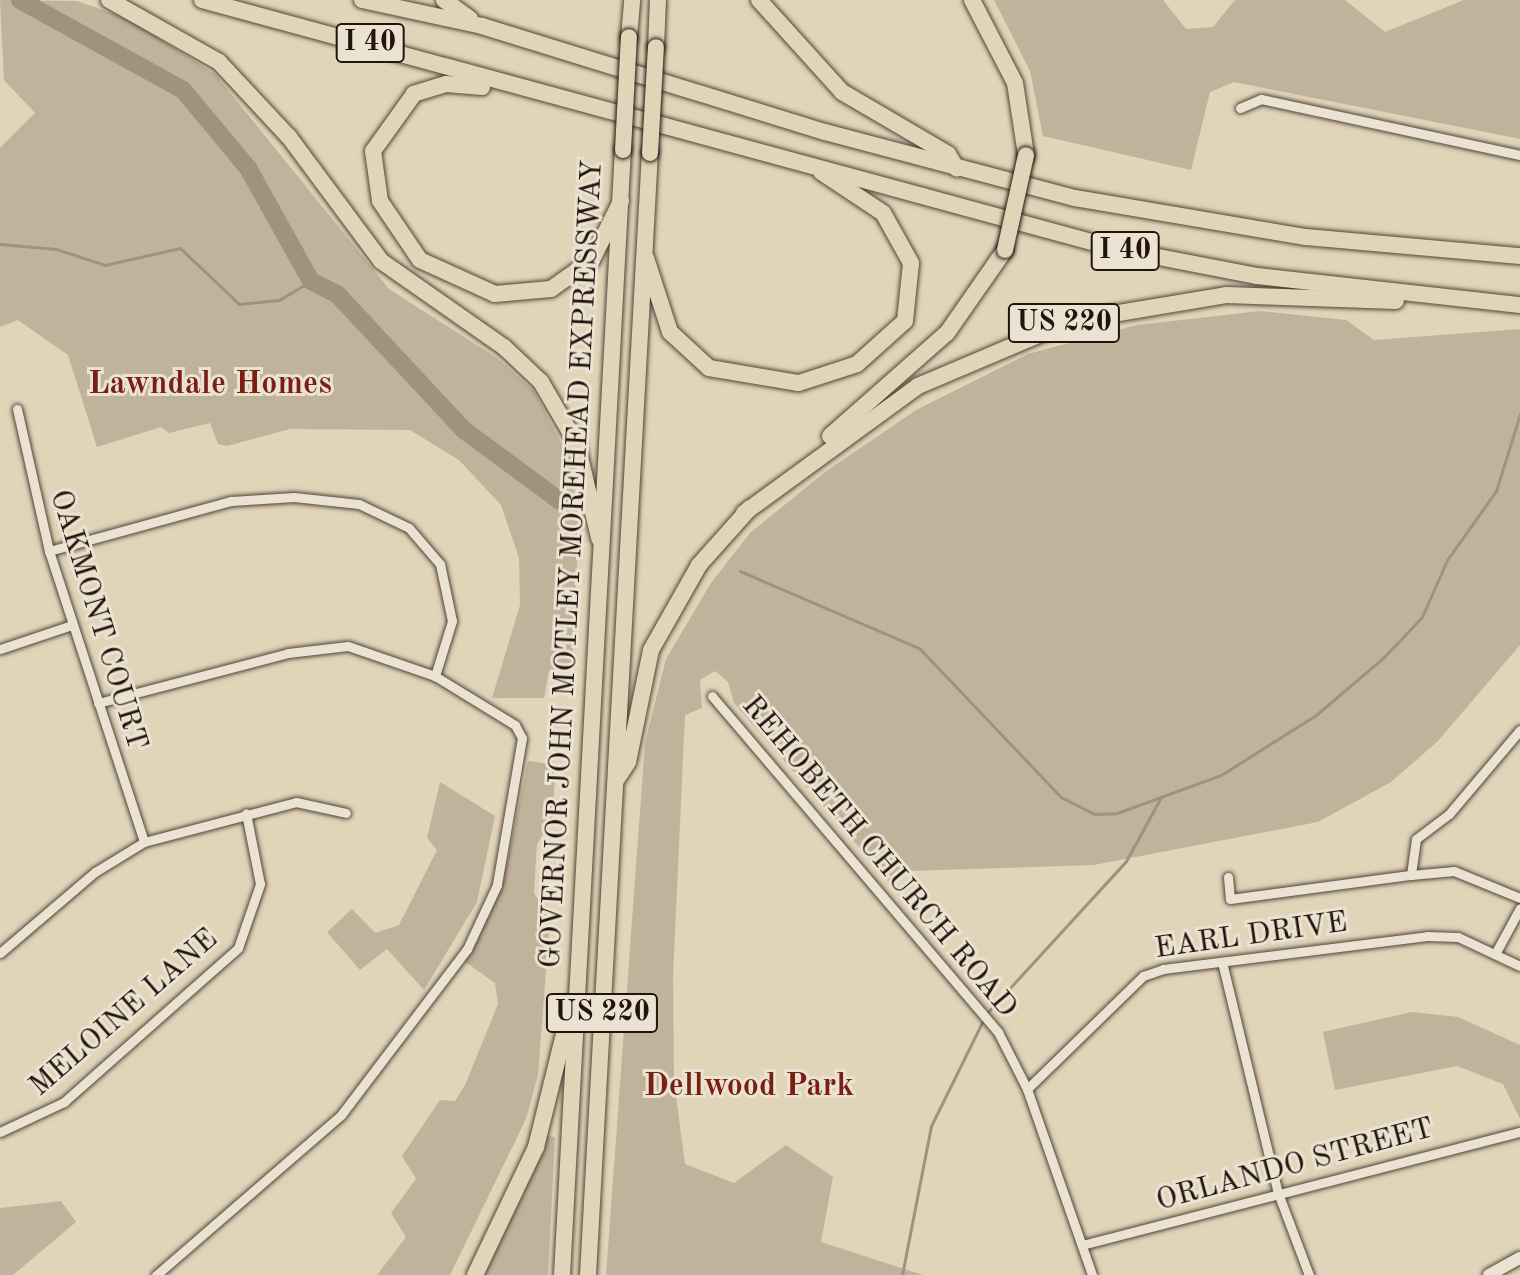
<!DOCTYPE html>
<style>
body{margin:0}
#map{position:relative;width:1520px;height:1275px;overflow:hidden;background:#e0d4b9;font-family:"Old Standard TT",serif}
div>[style]{position:absolute}
.green>*{inset:0;background:#c0b39c}
.stream>*{height:3px;margin:-1.5px;padding:0 1.5px;transform-origin:1.5px;border-radius:1.5px;background:#a0927f}
.river>*{height:18px;margin:-9px;padding:0 9px;transform-origin:9px;border-radius:9px;background:#a0927f}
.roads{filter:drop-shadow(0 0 2px #534338) drop-shadow(0 0 2px #534338)}
.street>*{height:9px;margin:-4.5px;padding:0 4.5px;transform-origin:4.5px;border-radius:4.5px;background:#ebe3d2}
.secondary>*{height:12px;margin:-6px;padding:0 6px;transform-origin:6px;border-radius:6px;background:#ebe3d2}
.highway>*{height:16px;margin:-8px;padding:0 8px;transform-origin:8px;border-radius:8px;background:#e0d4b9}
.bridges{filter:drop-shadow(0 0 2px #24130d) drop-shadow(0 0 2px #24130d)}
.highway-bridge>*{height:16px;margin:-8px;padding:0 8px;transform-origin:8px;border-radius:8px;background:#e0d4b9}
span{translate:-50% -50%;white-space:nowrap;text-align:center;line-height:1.15;-webkit-text-stroke:6px #ebe3d2;paint-order:stroke}
.shield-label span{padding:2px 6px;background:#ebe3d2;border:2px solid;border-radius:6px;-webkit-text-stroke-width:0}
.shield-label{font-size:28px;color:#24130d;font-weight:700}
.street-label{font-size:30px;color:#24130d}
.neighbourhood-label{font-size:32px;color:#7a1f14;font-weight:700}
</style>
<div id="map">
<div class="green">
<div style="clip-path:polygon(0 0,77px 1px,128px 19px,215px 74px,389px 289px,497px 358px,534px 391px,568px 456px,579px 524px,572px 669px,549px 671px,544px 698px,492px 698px,520px 605px,519px 558px,501px 505px,459px 460px,410px 430px,290px 429px,227px 446px,218px 444px,210px 423px,169px 433px,161px 427px,97px 447px,68px 355px,18px 320px,0 327px,0 148px,35px 113px,4px 80px)"></div>
<div style="clip-path:polygon(994px 0,1163px 0,1186px 29px,1213px 27px,1235px 0,1345px 0,1385px 32px,1464px 0,1520px 0,1520px 139px,1234px 82px,1210px 92px,1191px 170px,1043px 136px,1030px 71px)"></div>
<div style="clip-path:polygon(1260px 311px,1346px 320px,1374px 340px,1520px 329px,1520px 645px,1437px 742px,1391px 782px,1318px 822px,1094px 865px,909px 871px,891px 884px,734px 703px,728px 682px,715px 671px,700px 680px,702px 708px,685px 715px,673px 975px,674px 1081px,685px 1164px,734px 1183px,786px 1145px,833px 1177px,821px 1242px,923px 1275px,606px 1275px,645px 743px,666px 659px,711px 583px,750px 533px,825px 472px,916px 410px,1028px 354px,1137px 325px)"></div>
<div style="clip-path:polygon(528px 761px,555px 765px,553px 820px,537px 844px,534px 893px,550px 920px,538px 1075px,526px 1119px,450px 1275px,377px 1275px,406px 1237px,391px 1213px,416px 1179px,402px 1156px,440px 1100px,455px 1101px,465px 1085px,498px 1004px,495px 983px,464px 961px,505px 873px)"></div>
<div style="clip-path:polygon(440px 782px,495px 816px,477px 902px,424px 990px,387px 949px,360px 970px,327px 932px,352px 909px,375px 933px,399px 925px,437px 850px,427px 838px)"></div>
<div style="clip-path:polygon(1412px 1012px,1458px 1017px,1520px 1045px,1520px 1119px,1503px 1084px,1457px 1066px,1335px 1090px,1323px 1032px)"></div>
<div style="clip-path:polygon(546px 1136px,555px 1137px,548px 1275px,481px 1275px)"></div>
<div style="clip-path:polygon(61px 1201px,76px 1222px,13px 1275px,0 1275px,0 1208px)"></div>
</div>
<div class="stream">
<div style="left:0;top:244px;width:56px;rotate:5.1deg"></div>
<div style="left:56px;top:249px;width:52px;rotate:18.1deg"></div>
<div style="left:105px;top:265px;width:77px;rotate:-12.8deg"></div>
<div style="left:180px;top:248px;width:81px;rotate:43.5deg"></div>
<div style="left:239px;top:304px;width:40px;rotate:-5.7deg"></div>
<div style="left:279px;top:300px;width:37px;rotate:-31deg"></div>
<div style="left:740px;top:571px;width:195px;rotate:23.3deg"></div>
<div style="left:919px;top:648px;width:206px;rotate:46.4deg"></div>
<div style="left:1061px;top:797px;width:37px;rotate:27deg"></div>
<div style="left:1094px;top:814px;width:23px;rotate:-2deg"></div>
<div style="left:1117px;top:813px;width:111px;rotate:-20.1deg"></div>
<div style="left:1221px;top:775px;width:112px;rotate:-32.3deg"></div>
<div style="left:1316px;top:715px;width:88px;rotate:-40.4deg"></div>
<div style="left:1383px;top:658px;width:57px;rotate:-46.4deg"></div>
<div style="left:1422px;top:617px;width:62px;rotate:-66.3deg"></div>
<div style="left:1447px;top:560px;width:85px;rotate:-54.6deg"></div>
<div style="left:1496px;top:491px;width:81px;rotate:-72.7deg"></div>
<div style="left:902px;top:1275px;width:152px;rotate:-79deg"></div>
<div style="left:931px;top:1126px;width:125px;rotate:-63.8deg"></div>
<div style="left:986px;top:1014px;width:207px;rotate:-47.5deg"></div>
<div style="left:1126px;top:861px;width:73px;rotate:-61.3deg"></div>
</div>
<div class="river">
<div style="left:20px;top:0;width:186px;rotate:28.9deg"></div>
<div style="left:183px;top:90px;width:102px;rotate:50.2deg"></div>
<div style="left:248px;top:168px;width:129px;rotate:60.9deg"></div>
<div style="left:311px;top:281px;width:30px;rotate:27deg"></div>
<div style="left:338px;top:295px;width:185px;rotate:47deg"></div>
<div style="left:464px;top:430px;width:119px;rotate:36.5deg"></div>
</div>
<div class="roads">
<div class="street">
<div style="left:1240px;top:108px;width:23px;rotate:-23deg"></div>
<div style="left:1261px;top:99px;width:265px;rotate:12.2deg"></div>
<div style="left:17px;top:409px;width:146px;rotate:77.3deg"></div>
<div style="left:49px;top:551px;width:306px;rotate:71.9deg"></div>
<div style="left:49px;top:551px;width:189px;rotate:-15.4deg"></div>
<div style="left:231px;top:501px;width:63px;rotate:-3.6deg"></div>
<div style="left:294px;top:497px;width:65px;rotate:6.1deg"></div>
<div style="left:359px;top:504px;width:55px;rotate:25.6deg"></div>
<div style="left:409px;top:528px;width:48px;rotate:49.3deg"></div>
<div style="left:440px;top:564px;width:58px;rotate:78.1deg"></div>
<div style="left:452px;top:621px;width:58px;rotate:107.2deg"></div>
<div style="left:0;top:649px;width:76px;rotate:-18.4deg"></div>
<div style="left:712px;top:696px;width:441px;rotate:49.6deg"></div>
<div style="left:998px;top:1032px;width:64px;rotate:63deg"></div>
<div style="left:1027px;top:1089px;width:197px;rotate:70.7deg"></div>
<div style="left:98px;top:703px;width:196px;rotate:-14.7deg"></div>
<div style="left:288px;top:653px;width:60px;rotate:-6.7deg"></div>
<div style="left:348px;top:646px;width:92px;rotate:19deg"></div>
<div style="left:435px;top:676px;width:94px;rotate:31.5deg"></div>
<div style="left:515px;top:725px;width:15px;rotate:62deg"></div>
<div style="left:522px;top:738px;width:149px;rotate:99.7deg"></div>
<div style="left:497px;top:885px;width:71px;rotate:115.1deg"></div>
<div style="left:467px;top:949px;width:208px;rotate:127.2deg"></div>
<div style="left:341px;top:1115px;width:245px;rotate:139.1deg"></div>
<div style="left:1520px;top:730px;width:110px;rotate:130.2deg"></div>
<div style="left:1449px;top:814px;width:41px;rotate:142.9deg"></div>
<div style="left:1416px;top:839px;width:36px;rotate:98deg"></div>
<div style="left:1411px;top:875px;width:43px;rotate:-5.3deg"></div>
<div style="left:1454px;top:871px;width:71px;rotate:22.2deg"></div>
<div style="left:1228px;top:877px;width:22px;rotate:85deg"></div>
<div style="left:1230px;top:899px;width:183px;rotate:-7.6deg"></div>
<div style="left:0;top:953px;width:125px;rotate:-40.5deg"></div>
<div style="left:95px;top:872px;width:57px;rotate:-31.5deg"></div>
<div style="left:144px;top:842px;width:157px;rotate:-14.7deg"></div>
<div style="left:296px;top:802px;width:51px;rotate:12.4deg"></div>
<div style="left:1495px;top:954px;width:52px;rotate:-61.5deg"></div>
<div style="left:1222px;top:962px;width:238px;rotate:76.4deg"></div>
<div style="left:1278px;top:1193px;width:88px;rotate:69.3deg"></div>
<div style="left:1027px;top:1089px;width:162px;rotate:-44.2deg"></div>
<div style="left:1143px;top:976px;width:21px;rotate:-19deg"></div>
<div style="left:1163px;top:969px;width:266px;rotate:-7.1deg"></div>
<div style="left:1427px;top:936px;width:31px;rotate:2deg"></div>
<div style="left:1458px;top:937px;width:68px;rotate:25.1deg"></div>
<div style="left:0;top:1132px;width:71px;rotate:-25.1deg"></div>
<div style="left:64px;top:1102px;width:232px;rotate:-41.5deg"></div>
<div style="left:238px;top:948px;width:68px;rotate:-71deg"></div>
<div style="left:260px;top:884px;width:72px;rotate:-101.2deg"></div>
<div style="left:1082px;top:1245px;width:452px;rotate:-14.5deg"></div>
</div>
<div class="secondary">
<div style="left:1489px;top:1275px;width:35px;rotate:-29deg"></div>
</div>
<div class="highway">
<div style="left:109px;top:0;width:126px;rotate:29.4deg"></div>
<div style="left:219px;top:62px;width:103px;rotate:47deg"></div>
<div style="left:289px;top:137px;width:154px;rotate:53.4deg"></div>
<div style="left:381px;top:261px;width:150px;rotate:35deg"></div>
<div style="left:504px;top:347px;width:51px;rotate:43.4deg"></div>
<div style="left:541px;top:382px;width:72px;rotate:59.9deg"></div>
<div style="left:577px;top:444px;width:97px;rotate:76.8deg"></div>
<div style="left:202px;top:0;width:948px;rotate:15.22deg"></div>
<div style="left:1117px;top:249px;width:143px;rotate:10.9deg"></div>
<div style="left:1257px;top:276px;width:265px;rotate:6.3deg"></div>
<div style="left:362px;top:0;width:123px;rotate:12.2deg"></div>
<div style="left:482px;top:26px;width:359px;rotate:17.2deg"></div>
<div style="left:825px;top:132px;width:259px;rotate:14.8deg"></div>
<div style="left:1075px;top:198px;width:234px;rotate:9.6deg"></div>
<div style="left:1306px;top:237px;width:215px;rotate:5.1deg"></div>
<div style="left:444px;top:0;width:32px;rotate:36deg"></div>
<div style="left:759px;top:0;width:124px;rotate:47.9deg"></div>
<div style="left:842px;top:92px;width:123px;rotate:30.3deg"></div>
<div style="left:948px;top:154px;width:17px;rotate:59deg"></div>
<div style="left:972px;top:0;width:93px;rotate:62.6deg"></div>
<div style="left:1015px;top:83px;width:73px;rotate:81.3deg"></div>
<div style="left:629px;top:37px;width:37px;rotate:-85deg"></div>
<div style="left:656px;top:47px;width:47px;rotate:-87.6deg"></div>
<div style="left:482px;top:87px;width:36px;rotate:-175deg"></div>
<div style="left:446px;top:84px;width:34px;rotate:163deg"></div>
<div style="left:414px;top:94px;width:70px;rotate:125.7deg"></div>
<div style="left:373px;top:151px;width:50px;rotate:82deg"></div>
<div style="left:380px;top:201px;width:71px;rotate:55.9deg"></div>
<div style="left:420px;top:260px;width:82px;rotate:24.4deg"></div>
<div style="left:495px;top:294px;width:56px;rotate:-5.1deg"></div>
<div style="left:551px;top:289px;width:50px;rotate:-35.3deg"></div>
<div style="left:592px;top:260px;width:66px;rotate:-63.8deg"></div>
<div style="left:646px;top:258px;width:78px;rotate:72deg"></div>
<div style="left:670px;top:332px;width:53px;rotate:42.7deg"></div>
<div style="left:709px;top:368px;width:91px;rotate:9.5deg"></div>
<div style="left:799px;top:383px;width:61px;rotate:-18.1deg"></div>
<div style="left:857px;top:364px;width:64px;rotate:-41.9deg"></div>
<div style="left:905px;top:321px;width:58px;rotate:-84.1deg"></div>
<div style="left:911px;top:263px;width:57px;rotate:-119.2deg"></div>
<div style="left:883px;top:213px;width:74px;rotate:-146.5deg"></div>
<div style="left:830px;top:436px;width:156px;rotate:-41.4deg"></div>
<div style="left:947px;top:333px;width:101px;rotate:-55.1deg"></div>
<div style="left:744px;top:513px;width:215px;rotate:-36.1deg"></div>
<div style="left:918px;top:386px;width:166px;rotate:-23deg"></div>
<div style="left:1071px;top:321px;width:157px;rotate:-9.5deg"></div>
<div style="left:1226px;top:295px;width:170px;rotate:2deg"></div>
<div style="left:617px;top:779px;width:20px;rotate:-57deg"></div>
<div style="left:628px;top:762px;width:114px;rotate:-78.4deg"></div>
<div style="left:651px;top:650px;width:98px;rotate:-60.5deg"></div>
<div style="left:699px;top:565px;width:76px;rotate:-48.2deg"></div>
<div style="left:475px;top:1275px;width:142px;rotate:-64.5deg"></div>
<div style="left:536px;top:1147px;width:149px;rotate:-76.1deg"></div>
<div style="left:562px;top:1275px;width:1127px;rotate:-86.9deg"></div>
<div style="left:588px;top:1275px;width:1124px;rotate:-86.84deg"></div>
</div>
</div>
<div class="bridges">
<div class="highway-bridge">
<div style="left:623px;top:150px;width:113px;rotate:-87deg"></div>
<div style="left:650px;top:153px;width:106px;rotate:-86.8deg"></div>
<div style="left:1005px;top:250px;width:97px;rotate:-77.5deg"></div>
</div>
</div>
<div class="shield-label">
<span style="left:370px;top:43px">I 40</span>
<span style="left:1125px;top:251px">I 40</span>
<span style="left:1064px;top:323px">US 220</span>
<span style="left:602px;top:1013px">US 220</span>
</div>
<div class="street-label">
<span style="left:572px;top:564px;rotate:-87deg">GOVERNOR JOHN MOTLEY MOREHEAD EXPRESSWAY</span>
<span style="left:98px;top:620px;rotate:73deg">OAKMONT COURT</span>
<span style="left:879px;top:857px;rotate:50deg">REHOBETH CHURCH ROAD</span>
<span style="left:1251px;top:936px;rotate:-8deg">EARL DRIVE</span>
<span style="left:124px;top:1013px;rotate:-41deg">MELOINE LANE</span>
<span style="left:1295px;top:1165px;rotate:-15deg">ORLANDO STREET</span>
</div>
<div class="neighbourhood-label">
<span style="left:210px;top:385px">Lawndale Homes</span>
<span style="left:749px;top:1087px">Dellwood Park</span>
</div>
</div>
